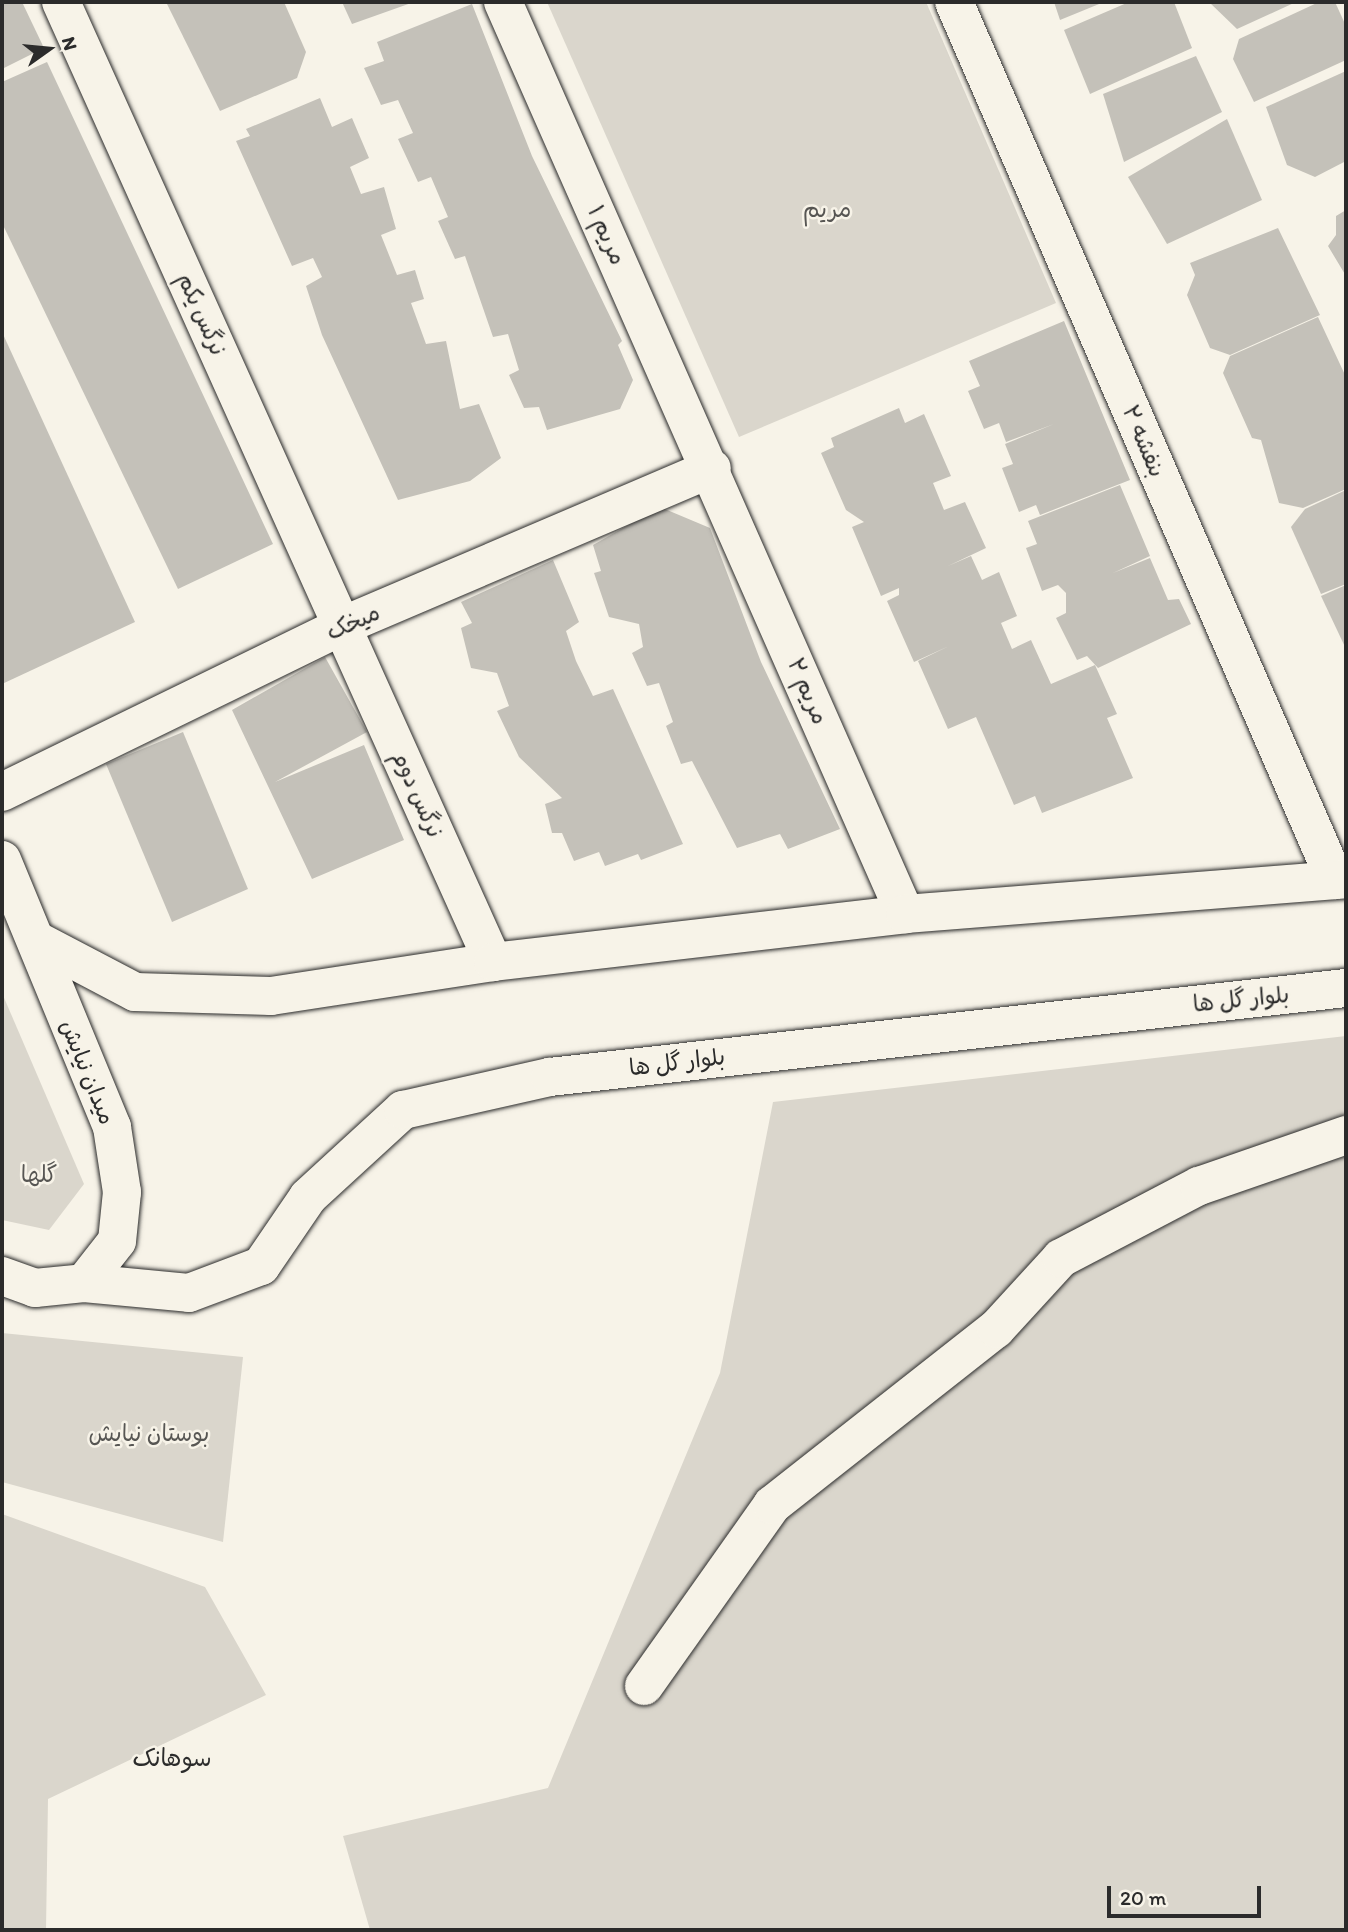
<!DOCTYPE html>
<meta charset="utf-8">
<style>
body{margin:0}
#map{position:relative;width:1348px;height:1932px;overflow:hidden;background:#f7f3e8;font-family:Itim,"Playpen Sans Arabic",sans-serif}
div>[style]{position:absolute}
.green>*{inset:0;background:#dad6cc}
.building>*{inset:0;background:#c4c1b9}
.roads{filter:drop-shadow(0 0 2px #2b2b2b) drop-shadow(0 0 2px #2b2b2b)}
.minor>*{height:38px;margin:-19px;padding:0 19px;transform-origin:19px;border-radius:19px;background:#f7f3e8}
.major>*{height:38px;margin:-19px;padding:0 19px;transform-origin:19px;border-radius:19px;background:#f7f3e8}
span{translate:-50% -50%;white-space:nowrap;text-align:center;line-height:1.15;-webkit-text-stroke:5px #f7f3e8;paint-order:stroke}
.park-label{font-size:23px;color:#575653}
.street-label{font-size:23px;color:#2b2b2b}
.neighbourhood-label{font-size:24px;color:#2b2b2b}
.frame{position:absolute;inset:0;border:4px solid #2b2b2b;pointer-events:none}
.north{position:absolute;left:14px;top:14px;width:70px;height:70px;-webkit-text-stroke:5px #f7f3e8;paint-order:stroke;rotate:75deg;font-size:19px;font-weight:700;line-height:28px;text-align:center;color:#2b2b2b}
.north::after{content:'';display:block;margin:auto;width:24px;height:32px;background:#2b2b2b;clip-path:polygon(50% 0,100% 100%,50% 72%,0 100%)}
.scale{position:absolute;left:1107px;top:1886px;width:154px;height:32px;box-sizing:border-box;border:4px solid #2b2b2b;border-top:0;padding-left:9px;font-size:21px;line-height:24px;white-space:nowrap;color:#2b2b2b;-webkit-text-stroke:5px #f7f3e8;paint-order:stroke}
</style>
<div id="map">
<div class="green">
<div style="clip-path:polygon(547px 2px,926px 2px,1056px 303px,739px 437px)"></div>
<div style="clip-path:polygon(2px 993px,84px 1184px,49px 1230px,2px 1220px)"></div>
<div style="clip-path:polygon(1346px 1036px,1346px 1930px,370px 1930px,343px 1836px,548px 1788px,720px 1373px,773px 1102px)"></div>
<div style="clip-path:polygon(2px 1333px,243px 1357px,223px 1542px,2px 1482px)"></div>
<div style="clip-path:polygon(2px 1514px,205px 1587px,266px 1695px,48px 1799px,46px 1930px,2px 1930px)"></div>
</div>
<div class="building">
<div style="clip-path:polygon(2px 2px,22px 2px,44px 48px,2px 69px)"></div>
<div style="clip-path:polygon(166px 2px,284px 2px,306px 52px,297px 78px,220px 111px)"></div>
<div style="clip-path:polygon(342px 2px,414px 2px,352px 24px)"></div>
<div style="clip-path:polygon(1054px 2px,1104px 2px,1060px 20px)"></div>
<div style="clip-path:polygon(1129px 2px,1174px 2px,1192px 48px,1090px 94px,1064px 30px)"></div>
<div style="clip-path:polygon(1209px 2px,1296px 2px,1237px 29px)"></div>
<div style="clip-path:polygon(1319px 2px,1335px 2px,1346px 26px,1346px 60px,1254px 102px,1233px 59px,1239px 39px)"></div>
<div style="clip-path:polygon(472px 4px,532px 156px,622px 341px,618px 345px,633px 380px,620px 409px,547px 430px,539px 407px,524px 408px,509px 375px,519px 370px,508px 334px,493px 337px,465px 256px,455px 259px,438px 221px,448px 217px,431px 177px,418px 182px,398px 139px,413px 133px,398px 100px,381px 105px,364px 68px,384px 61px,377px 42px)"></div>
<div style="clip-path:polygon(1196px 56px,1222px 112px,1124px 162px,1103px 94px)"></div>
<div style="clip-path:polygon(47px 62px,273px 544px,178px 589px,2px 223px,2px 82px)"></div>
<div style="clip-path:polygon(1346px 71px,1346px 161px,1315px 177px,1287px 165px,1266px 107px)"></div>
<div style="clip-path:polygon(320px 98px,332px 127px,352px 118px,369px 158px,350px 167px,361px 194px,384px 187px,396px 229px,381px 235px,397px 275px,415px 270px,424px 299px,411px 303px,426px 344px,446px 341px,460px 409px,479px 404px,501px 458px,470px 481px,398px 500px,322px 335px,306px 286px,322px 277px,313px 258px,292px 266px,236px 141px,250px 136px,246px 129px)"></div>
<div style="clip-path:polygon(1227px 119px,1262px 200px,1167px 244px,1128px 177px)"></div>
<div style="clip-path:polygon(1346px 210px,1346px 276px,1328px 246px,1336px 235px,1336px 216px)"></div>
<div style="clip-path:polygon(1278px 228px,1320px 315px,1230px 355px,1210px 348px,1187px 295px,1195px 275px,1190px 263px)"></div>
<div style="clip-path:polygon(1318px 317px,1346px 377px,1346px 489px,1303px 508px,1279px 503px,1261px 440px,1252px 438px,1223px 373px,1230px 356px)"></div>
<div style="clip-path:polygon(1064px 321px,1130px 480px,1040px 515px,1036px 505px,1019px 512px,1002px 468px,1013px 464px,1005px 444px,1054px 424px,1006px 442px,999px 423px,984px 429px,968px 391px,980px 386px,969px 361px)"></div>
<div style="clip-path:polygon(2px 332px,135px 622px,2px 684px)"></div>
<div style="clip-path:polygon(899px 408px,905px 423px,924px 414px,951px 476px,933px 483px,944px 510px,965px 502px,986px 548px,948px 566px,971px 556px,982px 580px,999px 572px,1017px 616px,1001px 623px,1012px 649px,1031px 640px,1051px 684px,1095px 665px,1117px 714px,1107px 718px,1133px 778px,1042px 813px,1035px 796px,1014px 805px,976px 717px,948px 729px,918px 661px,949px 646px,914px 662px,887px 601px,899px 595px,899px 588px,881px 596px,852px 527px,864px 522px,846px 510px,821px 453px,834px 447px,831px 438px)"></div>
<div style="clip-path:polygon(1120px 485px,1150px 556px,1113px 573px,1150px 558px,1168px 600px,1179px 599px,1191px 624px,1098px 668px,1087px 656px,1077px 660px,1056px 618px,1066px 613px,1066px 593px,1058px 585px,1042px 591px,1026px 548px,1037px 544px,1028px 521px)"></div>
<div style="clip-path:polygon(1346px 490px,1346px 584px,1321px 594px,1291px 527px,1305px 509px)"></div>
<div style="clip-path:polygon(660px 507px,710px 528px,761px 662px,840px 829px,788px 849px,780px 834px,737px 848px,692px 761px,681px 764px,666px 726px,673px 722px,659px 683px,647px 686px,632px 653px,643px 647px,639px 624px,609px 617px,594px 573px,601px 571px,593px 545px)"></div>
<div style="clip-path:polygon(553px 560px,579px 622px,566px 631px,576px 661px,593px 696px,613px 689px,683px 844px,641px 860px,638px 854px,605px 866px,599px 852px,574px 861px,562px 833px,552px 833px,545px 804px,562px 798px,519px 757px,497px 711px,509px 706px,497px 673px,471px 668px,461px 628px,472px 623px,461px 602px)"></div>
<div style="clip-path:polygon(1346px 585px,1346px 649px,1321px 596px)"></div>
<div style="clip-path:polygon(325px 657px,367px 732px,275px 782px,364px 745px,404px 840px,312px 879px,232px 710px)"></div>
<div style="clip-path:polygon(183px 732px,248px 889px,172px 922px,106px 764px)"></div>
</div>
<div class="roads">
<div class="minor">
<div style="left:61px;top:2px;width:1053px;rotate:65.77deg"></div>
<div style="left:503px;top:2px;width:997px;rotate:66.21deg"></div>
<div style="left:954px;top:2px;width:957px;rotate:66.54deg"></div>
<div style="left:2px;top:792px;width:378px;rotate:-26deg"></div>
<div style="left:342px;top:626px;width:402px;rotate:-23.1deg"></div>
<div style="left:644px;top:1686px;width:222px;rotate:-54.7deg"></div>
<div style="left:772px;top:1505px;width:285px;rotate:-38.2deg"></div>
<div style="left:996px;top:1329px;width:96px;rotate:-47.5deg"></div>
<div style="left:1061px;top:1258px;width:156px;rotate:-27.6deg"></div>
<div style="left:1199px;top:1186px;width:156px;rotate:-19.1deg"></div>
</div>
<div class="major">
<div style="left:2px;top:860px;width:289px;rotate:67.6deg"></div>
<div style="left:112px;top:1127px;width:66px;rotate:81.3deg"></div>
<div style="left:122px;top:1192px;width:49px;rotate:95.8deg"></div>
<div style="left:117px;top:1241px;width:53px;rotate:128.2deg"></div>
<div style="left:36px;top:940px;width:112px;rotate:27.7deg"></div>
<div style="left:135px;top:992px;width:136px;rotate:1.7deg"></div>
<div style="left:271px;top:996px;width:225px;rotate:-8.7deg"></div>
<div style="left:493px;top:962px;width:415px;rotate:-6.6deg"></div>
<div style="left:905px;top:914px;width:442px;rotate:-4.5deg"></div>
<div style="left:2px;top:1276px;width:35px;rotate:20deg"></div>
<div style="left:35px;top:1288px;width:49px;rotate:-5.8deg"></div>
<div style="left:84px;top:1283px;width:105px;rotate:5.4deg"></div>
<div style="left:189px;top:1293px;width:77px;rotate:-20.6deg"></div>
<div style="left:261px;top:1266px;width:83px;rotate:-55.7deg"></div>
<div style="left:308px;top:1197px;width:129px;rotate:-42.5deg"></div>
<div style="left:403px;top:1110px;width:151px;rotate:-12.7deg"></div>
<div style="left:550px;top:1077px;width:801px;rotate:-6.38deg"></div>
</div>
</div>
<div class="park-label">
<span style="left:827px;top:209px">مریم</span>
<span style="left:39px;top:1174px">گلها</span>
<span style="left:149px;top:1433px">بوستان نیایش</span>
</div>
<div class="street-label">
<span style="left:607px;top:235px;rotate:66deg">مریم ۱</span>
<span style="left:202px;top:314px;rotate:66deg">نرگس یکم</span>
<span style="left:1144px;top:441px;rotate:67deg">بنفشه ۲</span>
<span style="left:353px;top:622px;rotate:-24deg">میخک</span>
<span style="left:808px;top:691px;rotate:67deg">مریم ۲</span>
<span style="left:418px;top:794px;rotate:66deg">نرگس دوم</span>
<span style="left:1241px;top:999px;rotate:-6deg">بلوار گل ها</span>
<span style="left:677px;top:1062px;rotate:-7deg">بلوار گل ها</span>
<span style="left:88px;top:1072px;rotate:68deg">میدان نیایش</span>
</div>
<div class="neighbourhood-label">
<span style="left:172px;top:1758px">سوهانک</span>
</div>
<div class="frame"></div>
<div class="north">N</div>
<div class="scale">20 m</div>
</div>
